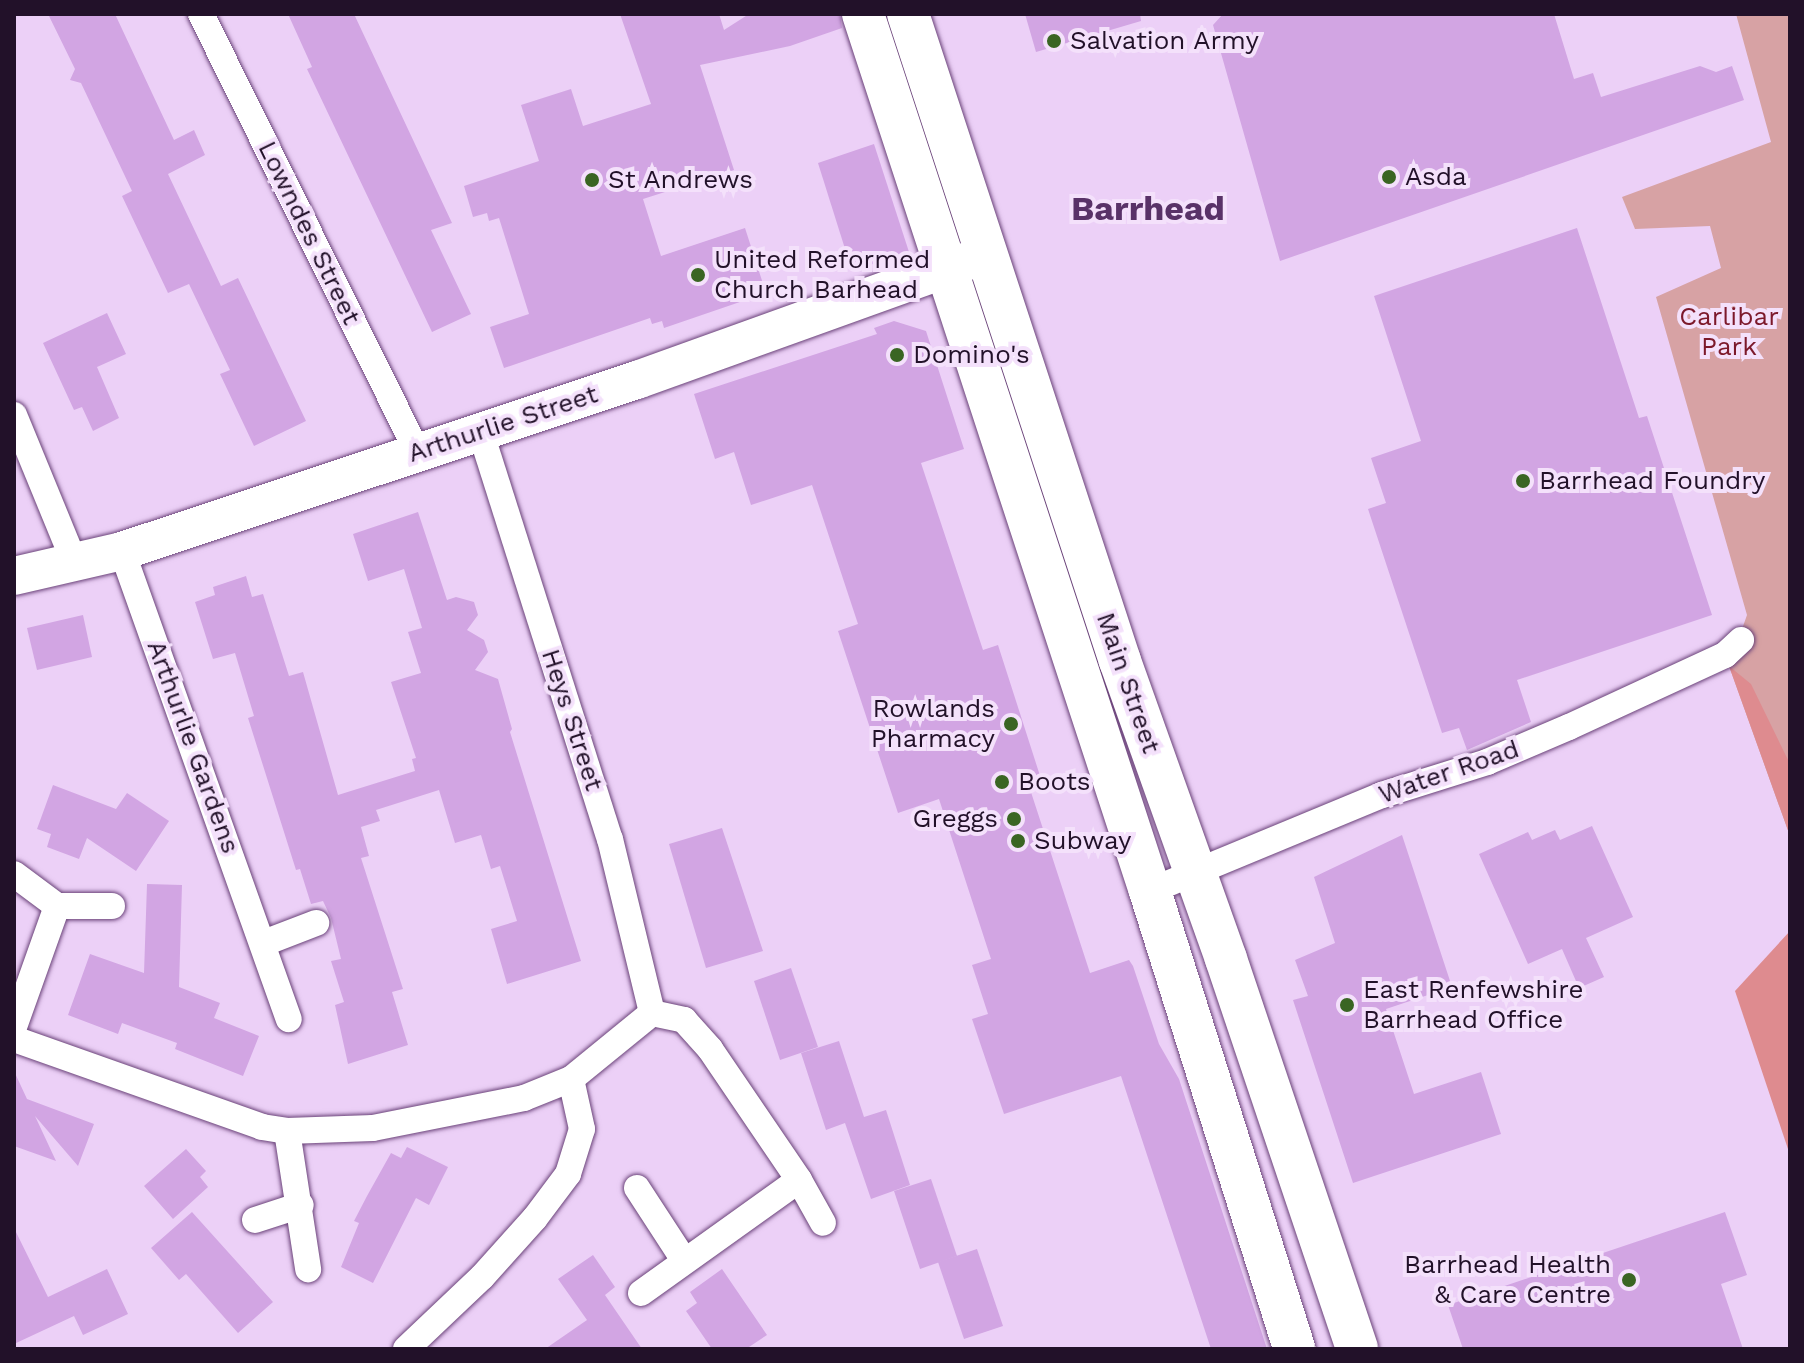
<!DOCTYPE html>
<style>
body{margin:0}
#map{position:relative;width:1804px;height:1363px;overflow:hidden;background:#ecd0f7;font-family:"Work Sans",sans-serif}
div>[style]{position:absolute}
.green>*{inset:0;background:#d7a2a4}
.forest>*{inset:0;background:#de8b8f}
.building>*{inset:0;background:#d2a5e3}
.roads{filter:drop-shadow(0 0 2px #6a4279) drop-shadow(0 0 2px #6a4279)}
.street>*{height:26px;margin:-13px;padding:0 13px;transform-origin:13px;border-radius:13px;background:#fff}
.secondary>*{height:38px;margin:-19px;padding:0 19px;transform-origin:19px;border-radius:19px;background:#fff}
.primary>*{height:42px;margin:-21px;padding:0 21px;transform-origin:21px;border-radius:21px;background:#fff}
.dots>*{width:22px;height:22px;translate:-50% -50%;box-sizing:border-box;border:4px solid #f4e1fb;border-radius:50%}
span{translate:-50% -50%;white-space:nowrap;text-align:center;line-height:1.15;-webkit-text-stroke:8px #f4e1fb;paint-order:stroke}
.poi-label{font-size:26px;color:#221129}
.left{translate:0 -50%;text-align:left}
.right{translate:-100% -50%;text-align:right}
.street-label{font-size:26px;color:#221129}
.park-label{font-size:26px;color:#7c192b}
.district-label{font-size:34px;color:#593268;font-weight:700}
.frame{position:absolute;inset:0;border:16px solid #221129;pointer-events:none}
</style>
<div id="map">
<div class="green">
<div style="clip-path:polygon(1736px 14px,1790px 14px,1790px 836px,1729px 666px,1747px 615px,1656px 297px,1721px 268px,1710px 226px,1635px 229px,1622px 197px,1771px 142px)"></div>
</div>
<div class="forest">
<div style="clip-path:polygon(1729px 666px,1751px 684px,1790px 764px,1790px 836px)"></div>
<div style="clip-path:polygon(1790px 931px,1790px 1155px,1735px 991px)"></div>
</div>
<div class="building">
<div style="clip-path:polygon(48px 14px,115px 14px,174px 140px,194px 130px,205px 155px,168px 174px,221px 286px,238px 278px,306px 421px,254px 446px,220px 374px,230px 370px,189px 284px,168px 293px,122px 196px,132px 191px,81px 83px,70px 80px,75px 69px)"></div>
<div style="clip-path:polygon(288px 14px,354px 14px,452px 223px,431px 230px,471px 314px,432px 332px,307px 69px,312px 67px)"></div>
<div style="clip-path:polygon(620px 14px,719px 14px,724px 30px,749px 14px,840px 14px,842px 28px,790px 46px,700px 65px,734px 170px,643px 199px,661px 256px,745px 228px,766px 293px,664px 328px,662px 321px,652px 324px,650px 318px,504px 368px,490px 327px,529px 314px,499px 218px,489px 221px,487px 213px,473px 217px,464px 186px,539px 161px,521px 105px,571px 89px,583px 126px,651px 104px)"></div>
<div style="clip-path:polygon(1025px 14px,1140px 14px,1141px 21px,1036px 52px)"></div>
<div style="clip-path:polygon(1223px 14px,1554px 14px,1574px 79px,1593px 73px,1601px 97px,1700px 66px,1716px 72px,1732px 66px,1744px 100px,1280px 261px,1213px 25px)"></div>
<div style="clip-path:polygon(874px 144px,909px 252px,852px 271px,818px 163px)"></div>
<div style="clip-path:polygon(1577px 228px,1639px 418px,1647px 416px,1712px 615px,1517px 680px,1531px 722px,1467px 750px,1459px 728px,1442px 733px,1368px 509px,1386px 503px,1371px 458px,1421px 441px,1374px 296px)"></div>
<div style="clip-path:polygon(107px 313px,126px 354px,97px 367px,119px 418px,93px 431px,82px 407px,74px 410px,43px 343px)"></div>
<div style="clip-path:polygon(894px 321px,926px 331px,964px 449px,921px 463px,983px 650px,998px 645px,1042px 782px,1029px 786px,1090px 973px,1129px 960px,1133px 966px,1159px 1044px,1179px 1079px,1267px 1349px,1211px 1349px,1121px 1076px,1004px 1114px,972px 1019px,988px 1014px,972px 965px,991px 959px,939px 799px,898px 813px,838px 631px,858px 624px,812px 485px,751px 505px,734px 452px,715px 459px,694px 394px,877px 334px,874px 328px)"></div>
<div style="clip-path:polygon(418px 512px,447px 600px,456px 597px,474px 602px,478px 615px,467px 630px,484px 640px,488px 652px,475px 670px,498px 679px,512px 729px,510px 732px,581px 961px,507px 984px,491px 929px,517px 921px,500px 866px,491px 869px,481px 835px,455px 843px,439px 790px,376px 810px,380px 821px,361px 827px,369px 856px,361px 858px,403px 989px,392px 992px,408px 1045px,348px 1064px,335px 1005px,344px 1002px,331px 961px,341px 959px,331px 918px,323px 901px,311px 904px,300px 869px,296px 870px,248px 718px,254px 716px,235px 653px,213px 659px,195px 602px,215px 595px,213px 587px,246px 576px,252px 597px,263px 594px,289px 676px,303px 672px,338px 795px,415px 771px,412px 759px,416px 758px,391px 682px,421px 673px,408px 632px,422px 628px,404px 569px,368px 581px,353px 534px)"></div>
<div style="clip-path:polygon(83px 615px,92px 657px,37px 670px,27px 628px)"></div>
<div style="clip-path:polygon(53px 785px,116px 809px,127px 793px,169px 821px,136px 871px,87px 838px,79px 859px,47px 847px,51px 834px,37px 829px)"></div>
<div style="clip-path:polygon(1592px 826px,1633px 917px,1586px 938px,1604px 977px,1579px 988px,1562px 949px,1528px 964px,1479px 854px,1528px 832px,1532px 840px,1555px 830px,1560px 840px)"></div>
<div style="clip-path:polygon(722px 828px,763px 951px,706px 968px,669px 844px)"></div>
<div style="clip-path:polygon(1402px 835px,1452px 987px,1386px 1009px,1414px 1094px,1481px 1072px,1501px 1134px,1353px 1183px,1293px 1000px,1308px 996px,1295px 960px,1335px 943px,1314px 877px)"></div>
<div style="clip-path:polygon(147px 884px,182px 885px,179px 987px,220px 1003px,214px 1018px,259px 1036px,243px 1076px,175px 1049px,177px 1043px,122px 1023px,118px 1034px,68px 1015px,90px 954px,144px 973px)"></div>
<div style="clip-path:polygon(791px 968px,818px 1047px,780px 1060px,754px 981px)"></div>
<div style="clip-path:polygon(839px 1041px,864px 1117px,886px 1110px,910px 1185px,871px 1199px,845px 1123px,826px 1130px,801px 1053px)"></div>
<div style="clip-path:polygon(14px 1071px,27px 1099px,94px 1124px,78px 1166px,35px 1116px,56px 1161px,14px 1146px)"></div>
<div style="clip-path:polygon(407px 1147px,448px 1167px,429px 1205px,416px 1198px,373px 1283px,341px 1267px,359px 1223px,354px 1221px,367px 1196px,391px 1153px,401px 1158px)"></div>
<div style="clip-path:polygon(186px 1149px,206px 1171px,200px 1177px,208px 1187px,173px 1219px,144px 1186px)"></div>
<div style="clip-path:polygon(931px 1179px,957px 1256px,920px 1269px,894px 1191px)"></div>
<div style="clip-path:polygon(192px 1212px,273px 1302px,238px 1333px,186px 1274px,179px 1280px,151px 1248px)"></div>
<div style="clip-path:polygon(1725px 1212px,1747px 1275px,1721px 1284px,1743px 1349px,1463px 1349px,1448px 1305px)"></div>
<div style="clip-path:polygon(14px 1228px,48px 1297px,107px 1269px,128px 1314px,83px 1335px,74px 1316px,14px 1344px)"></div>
<div style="clip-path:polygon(977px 1249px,1003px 1326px,964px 1339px,938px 1262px)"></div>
<div style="clip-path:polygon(593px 1255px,615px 1287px,605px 1295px,642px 1349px,545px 1349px,587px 1320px,558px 1279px)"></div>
<div style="clip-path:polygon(722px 1269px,767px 1335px,746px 1349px,712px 1349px,686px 1311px,697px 1303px,690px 1292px)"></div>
</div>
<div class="roads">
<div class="street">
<div style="left:201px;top:14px;width:488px;rotate:63.7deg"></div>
<div style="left:14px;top:415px;width:161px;rotate:67.7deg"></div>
<div style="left:480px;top:430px;width:429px;rotate:72.4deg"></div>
<div style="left:610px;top:839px;width:179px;rotate:76.4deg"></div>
<div style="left:122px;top:551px;width:497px;rotate:70.4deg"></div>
<div style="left:14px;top:874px;width:54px;rotate:36.7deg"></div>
<div style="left:57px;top:906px;width:55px"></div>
<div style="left:1150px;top:891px;width:251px;rotate:-22.5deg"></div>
<div style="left:1382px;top:795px;width:110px;rotate:-17.4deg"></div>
<div style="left:1487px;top:762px;width:89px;rotate:-23.1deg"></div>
<div style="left:1569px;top:727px;width:172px;rotate:-24.8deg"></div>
<div style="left:1725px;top:655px;width:22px;rotate:-43deg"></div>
<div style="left:264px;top:943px;width:56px;rotate:-21deg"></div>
<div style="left:652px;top:1013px;width:33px;rotate:12deg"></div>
<div style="left:684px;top:1020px;width:39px;rotate:48deg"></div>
<div style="left:710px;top:1049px;width:158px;rotate:55.8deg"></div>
<div style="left:799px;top:1180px;width:49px;rotate:60.8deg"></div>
<div style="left:14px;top:1027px;width:128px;rotate:-70.4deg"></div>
<div style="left:14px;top:1039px;width:263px;rotate:19.5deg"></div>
<div style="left:262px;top:1127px;width:25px;rotate:9deg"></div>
<div style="left:287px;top:1131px;width:86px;rotate:-2deg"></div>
<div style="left:373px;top:1128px;width:154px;rotate:-11.2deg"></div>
<div style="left:524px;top:1098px;width:51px;rotate:-22deg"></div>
<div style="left:571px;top:1079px;width:104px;rotate:-39.2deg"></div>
<div style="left:287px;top:1131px;width:140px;rotate:81.3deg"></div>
<div style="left:637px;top:1188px;width:86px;rotate:56.9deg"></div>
<div style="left:255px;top:1220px;width:48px;rotate:-18.1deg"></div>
<div style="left:641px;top:1293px;width:194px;rotate:-35.6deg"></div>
<div style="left:406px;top:1349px;width:105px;rotate:-43.5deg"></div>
<div style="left:482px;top:1277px;width:79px;rotate:-48.1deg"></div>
<div style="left:535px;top:1218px;width:55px;rotate:-53.1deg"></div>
<div style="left:568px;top:1174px;width:47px;rotate:-72.7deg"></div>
<div style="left:582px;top:1129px;width:51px;rotate:-102.4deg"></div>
</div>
<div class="secondary">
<div style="left:14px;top:576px;width:111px;rotate:-13deg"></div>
<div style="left:122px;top:551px;width:543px;rotate:-18.37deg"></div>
<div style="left:637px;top:380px;width:358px;rotate:-19.8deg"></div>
</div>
<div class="primary">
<div style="left:863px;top:14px;width:923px;rotate:71.88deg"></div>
<div style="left:1150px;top:891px;width:480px;rotate:72.5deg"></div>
<div style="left:908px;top:14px;width:681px;rotate:71.86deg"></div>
<div style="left:1120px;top:661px;width:316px;rotate:70.4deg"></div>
<div style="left:1226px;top:959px;width:411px;rotate:71.4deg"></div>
</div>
</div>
<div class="dots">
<div style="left:1054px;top:41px;background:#3a6523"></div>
<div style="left:1389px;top:177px;background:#3a6523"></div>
<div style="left:592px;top:180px;background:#3a6523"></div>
<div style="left:698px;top:275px;background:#3a6523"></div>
<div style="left:897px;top:355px;background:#3a6523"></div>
<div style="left:1523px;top:481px;background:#3a6523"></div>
<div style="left:1011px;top:724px;background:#3a6523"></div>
<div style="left:1002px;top:782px;background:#3a6523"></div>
<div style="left:1014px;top:819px;background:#3a6523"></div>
<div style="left:1018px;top:841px;background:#3a6523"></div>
<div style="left:1347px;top:1005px;background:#3a6523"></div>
<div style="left:1629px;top:1280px;background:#3a6523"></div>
</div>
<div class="poi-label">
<span class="left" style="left:1070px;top:41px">Salvation Army</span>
<span class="left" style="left:1405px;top:177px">Asda</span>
<span class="left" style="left:608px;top:180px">St Andrews</span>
<span class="left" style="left:714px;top:275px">United Reformed<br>Church Barhead</span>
<span class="left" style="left:913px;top:355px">Domino's</span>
<span class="left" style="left:1539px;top:481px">Barrhead Foundry</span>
<span class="right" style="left:995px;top:724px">Rowlands<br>Pharmacy</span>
<span class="left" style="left:1018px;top:782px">Boots</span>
<span class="right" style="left:998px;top:819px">Greggs</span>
<span class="left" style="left:1034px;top:841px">Subway</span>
<span class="left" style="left:1363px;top:1005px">East Renfewshire<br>Barrhead Office</span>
<span class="right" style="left:1611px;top:1280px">Barrhead Health<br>&amp; Care Centre</span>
</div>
<div class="street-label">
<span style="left:309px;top:233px;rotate:64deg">Lowndes Street</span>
<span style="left:503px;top:424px;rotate:-18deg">Arthurlie Street</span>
<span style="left:1128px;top:683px;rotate:71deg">Main Street</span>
<span style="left:572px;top:720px;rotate:72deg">Heys Street</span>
<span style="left:193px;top:747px;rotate:70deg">Arthurlie Gardens</span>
<span style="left:1449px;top:772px;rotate:-19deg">Water Road</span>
</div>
<div class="park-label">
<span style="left:1729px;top:332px">Carlibar<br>Park</span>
</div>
<div class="district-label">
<span style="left:1148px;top:209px">Barrhead</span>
</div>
<div class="frame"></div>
</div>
